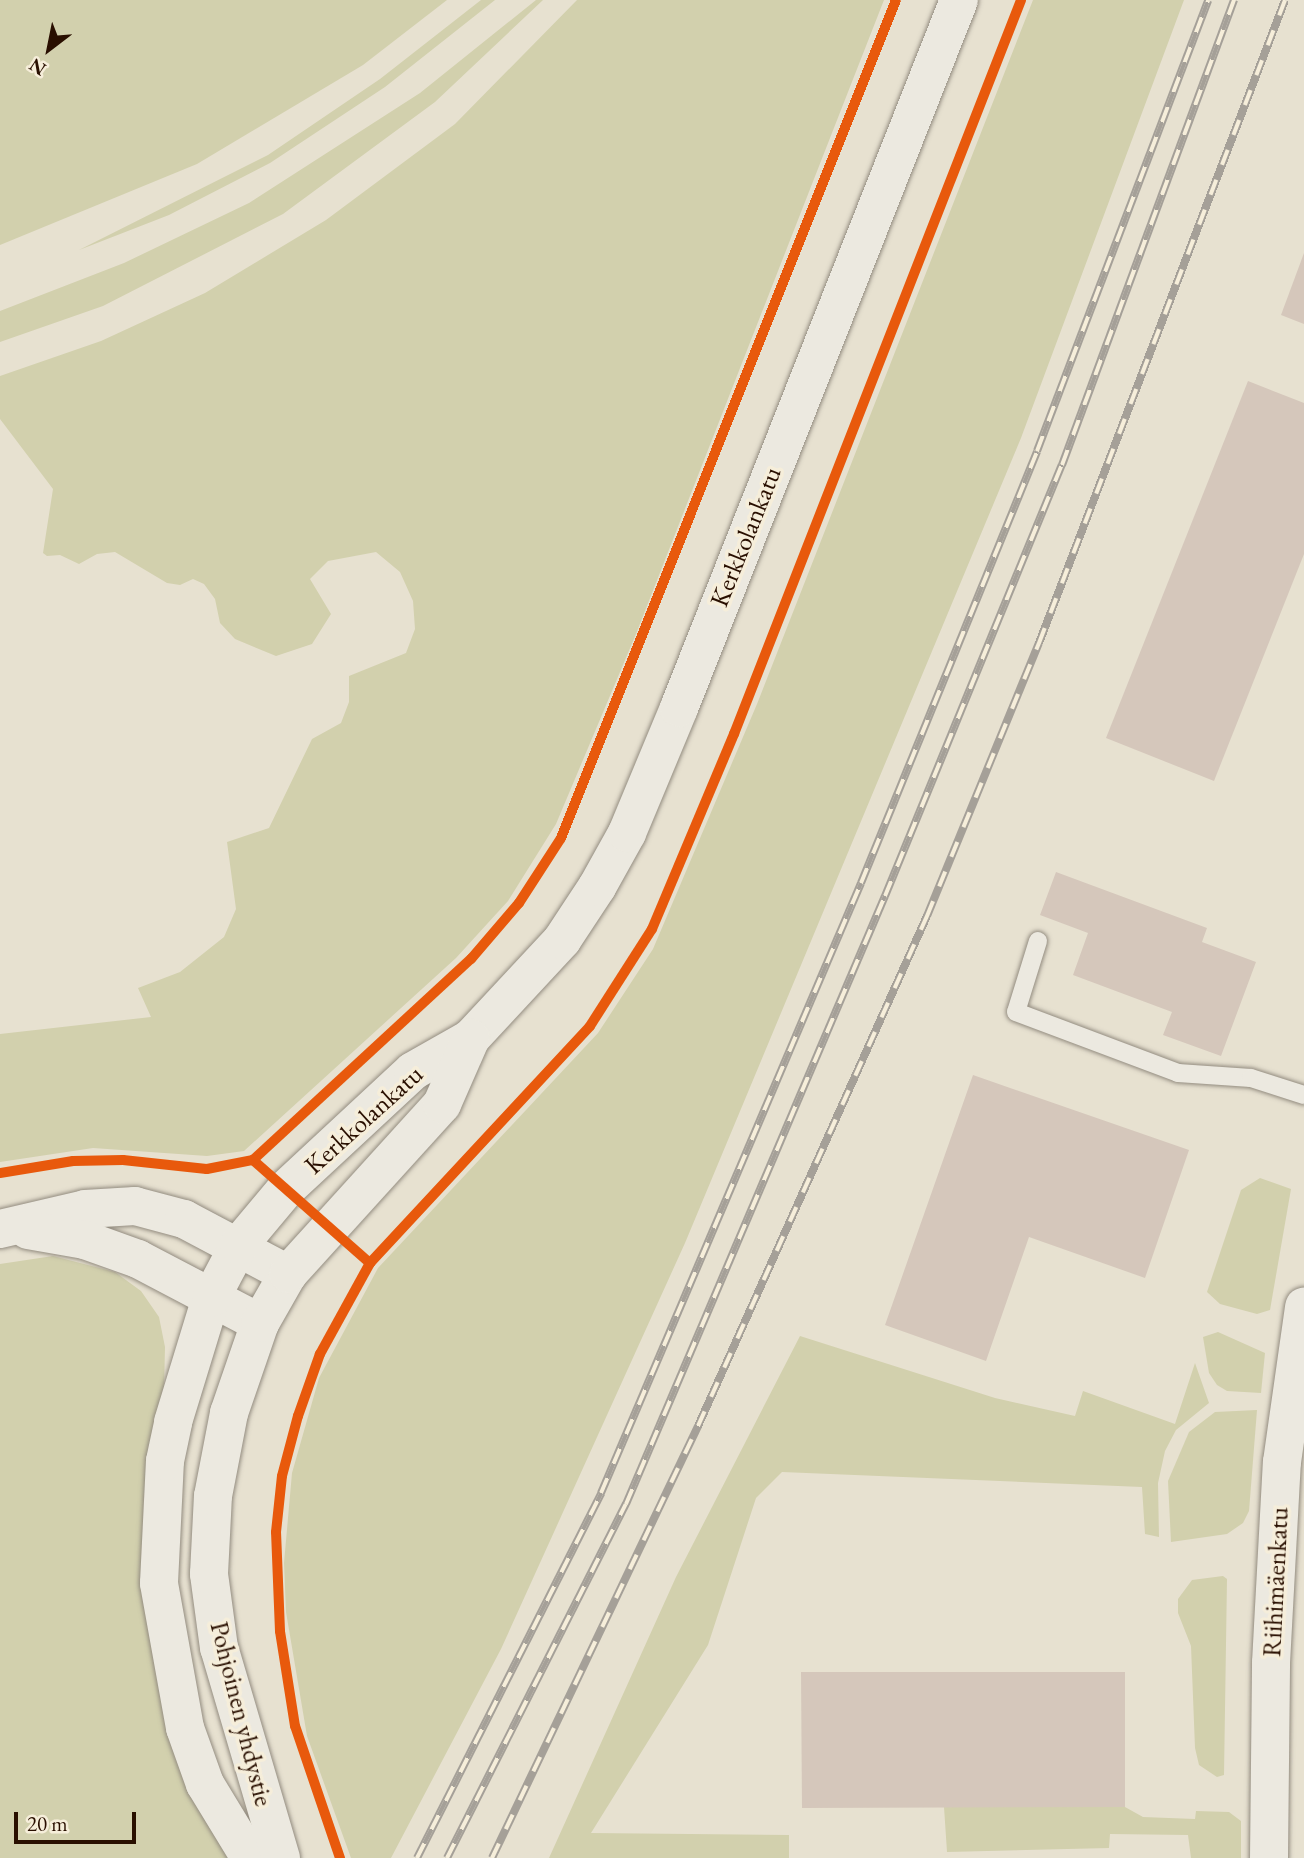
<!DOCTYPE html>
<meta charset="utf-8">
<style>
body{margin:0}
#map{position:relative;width:1304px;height:1858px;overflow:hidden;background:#e7e1d0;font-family:"EB Garamond",serif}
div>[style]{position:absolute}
.green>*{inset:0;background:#d2d0ad}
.building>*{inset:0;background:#d5c7bb}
.roads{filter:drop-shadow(0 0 2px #938c80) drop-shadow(0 0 2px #938c80)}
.service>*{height:18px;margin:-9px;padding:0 9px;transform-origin:9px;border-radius:9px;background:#ece9e0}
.tertiary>*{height:38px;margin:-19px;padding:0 19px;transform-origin:19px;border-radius:19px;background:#ece9e0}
.secondary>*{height:38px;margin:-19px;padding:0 19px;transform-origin:19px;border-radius:19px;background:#ece9e0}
.rail>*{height:8px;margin-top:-4px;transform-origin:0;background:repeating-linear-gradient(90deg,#f6eeda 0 16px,#a5a098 0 32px);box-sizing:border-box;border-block:2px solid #a5a098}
.cycleway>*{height:10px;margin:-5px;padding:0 5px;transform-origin:5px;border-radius:5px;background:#e8590c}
span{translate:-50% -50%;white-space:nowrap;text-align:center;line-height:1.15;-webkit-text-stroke:7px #f6eeda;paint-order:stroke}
.street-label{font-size:26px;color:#290f00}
.north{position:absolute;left:14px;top:14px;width:70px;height:70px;-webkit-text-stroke:5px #f6eeda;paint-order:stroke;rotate:212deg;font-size:19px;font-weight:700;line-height:28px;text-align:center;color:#290f00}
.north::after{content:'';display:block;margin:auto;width:24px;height:32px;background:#290f00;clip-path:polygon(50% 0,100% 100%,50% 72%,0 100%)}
.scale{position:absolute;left:14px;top:1812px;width:122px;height:32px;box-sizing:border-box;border:4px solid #290f00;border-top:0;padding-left:9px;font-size:21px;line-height:24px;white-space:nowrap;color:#290f00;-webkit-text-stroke:5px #f6eeda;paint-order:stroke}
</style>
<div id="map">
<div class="green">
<div style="clip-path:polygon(0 0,447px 0,363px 65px,197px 164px,0 245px)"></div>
<div style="clip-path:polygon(481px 0,495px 0,385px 87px,270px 163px,169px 215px,79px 250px,268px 155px,380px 79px)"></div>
<div style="clip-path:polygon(536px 0,543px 0,435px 102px,283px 214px,103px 306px,0 342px,0 311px,124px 263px,249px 203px,420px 93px)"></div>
<div style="clip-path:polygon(577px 0,884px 0,636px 634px,556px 824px,508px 901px,456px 958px,244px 1151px,207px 1156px,93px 1148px,0 1162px,0 1034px,151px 1017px,138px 988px,180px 972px,224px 937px,236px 909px,227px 842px,269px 828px,312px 739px,341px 723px,349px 702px,349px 676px,406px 653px,415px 629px,413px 601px,400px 572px,376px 552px,328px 561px,310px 579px,331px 614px,312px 644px,276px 656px,235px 639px,220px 623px,215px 599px,204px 584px,193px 579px,180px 585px,167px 583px,115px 552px,97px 554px,79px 564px,60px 555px,47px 556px,43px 553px,53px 489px,0 419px,0 376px,101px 341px,205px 293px,326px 220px,455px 124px)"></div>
<div style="clip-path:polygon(1033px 0,1184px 0,1021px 438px,685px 1243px,501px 1649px,391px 1858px,351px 1858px,307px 1736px,286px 1612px,284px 1563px,292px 1473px,319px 1378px,378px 1268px,598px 1033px,653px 949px,757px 704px)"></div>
<div style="clip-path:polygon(1260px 1178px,1291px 1189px,1270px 1310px,1257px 1314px,1220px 1304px,1207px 1292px,1241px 1190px)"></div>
<div style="clip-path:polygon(53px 1256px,115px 1272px,141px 1291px,159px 1317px,165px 1347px,164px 1390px,144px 1520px,231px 1858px,0 1858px,0 1264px)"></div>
<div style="clip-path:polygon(1218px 1332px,1265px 1353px,1261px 1393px,1227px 1391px,1217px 1385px,1209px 1373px,1203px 1337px)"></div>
<div style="clip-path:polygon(800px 1336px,995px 1398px,1075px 1416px,1083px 1391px,1175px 1424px,1195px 1363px,1209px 1403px,1176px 1430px,1165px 1451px,1158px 1483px,1159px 1537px,1145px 1534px,1142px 1487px,782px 1472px,756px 1498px,708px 1645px,591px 1833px,789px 1835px,789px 1858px,549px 1858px,676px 1577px)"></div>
<div style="clip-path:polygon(1257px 1410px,1249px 1511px,1243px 1523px,1227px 1534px,1171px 1542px,1168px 1481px,1189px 1432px,1215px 1412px)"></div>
<div style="clip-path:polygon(1223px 1576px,1227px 1579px,1224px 1775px,1217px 1777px,1199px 1765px,1195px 1748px,1191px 1646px,1178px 1613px,1178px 1599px,1192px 1580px)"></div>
<div style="clip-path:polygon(944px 1807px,1125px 1807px,1143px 1817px,1195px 1819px,1196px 1811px,1229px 1812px,1241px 1821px,1241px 1858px,1191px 1858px,1188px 1835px,1110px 1834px,1109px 1848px,947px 1852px)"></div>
</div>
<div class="building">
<div style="clip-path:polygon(1304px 253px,1304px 324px,1281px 315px)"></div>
<div style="clip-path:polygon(1248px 381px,1304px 403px,1304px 554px,1214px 781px,1106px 738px)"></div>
<div style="clip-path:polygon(1056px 872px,1207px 928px,1202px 942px,1256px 962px,1221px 1056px,1163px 1035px,1172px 1012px,1073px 975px,1088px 933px,1040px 915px)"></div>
<div style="clip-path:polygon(973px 1075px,1189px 1150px,1145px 1278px,1029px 1237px,986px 1361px,885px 1325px)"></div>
<div style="clip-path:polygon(801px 1672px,1125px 1672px,1125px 1807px,802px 1808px)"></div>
</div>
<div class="roads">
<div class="service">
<div style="left:1038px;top:941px;width:74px;rotate:107.2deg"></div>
<div style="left:1016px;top:1012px;width:173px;rotate:20.6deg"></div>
<div style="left:1178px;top:1073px;width:73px;rotate:3.9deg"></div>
<div style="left:1251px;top:1078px;width:56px;rotate:17.8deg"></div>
</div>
<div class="tertiary">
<div style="left:0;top:1229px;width:87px;rotate:-13.2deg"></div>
<div style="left:85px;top:1209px;width:50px;rotate:-3.4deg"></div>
<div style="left:135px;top:1206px;width:51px;rotate:14.9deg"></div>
<div style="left:184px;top:1219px;width:118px;rotate:27.9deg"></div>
<div style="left:28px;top:1230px;width:58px;rotate:10deg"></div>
<div style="left:85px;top:1240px;width:56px;rotate:19.7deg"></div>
<div style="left:138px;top:1259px;width:138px;rotate:27.7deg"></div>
<div style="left:1269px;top:1858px;width:195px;rotate:-89.4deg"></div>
<div style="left:1271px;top:1663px;width:201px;rotate:-86.9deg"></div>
<div style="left:1282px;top:1462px;width:157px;rotate:-81.9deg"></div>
</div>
<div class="secondary">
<div style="left:250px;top:1858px;width:87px;rotate:-121.3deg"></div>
<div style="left:205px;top:1784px;width:59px;rotate:-109.7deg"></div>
<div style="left:185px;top:1728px;width:147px;rotate:-100.2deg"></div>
<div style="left:159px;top:1583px;width:122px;rotate:-87.2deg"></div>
<div style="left:165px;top:1461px;width:40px;rotate:-78deg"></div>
<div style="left:173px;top:1422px;width:130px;rotate:-73deg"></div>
<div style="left:211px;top:1298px;width:60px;rotate:-62.2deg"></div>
<div style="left:239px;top:1245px;width:73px;rotate:-50deg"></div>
<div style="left:286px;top:1189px;width:173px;rotate:-42.9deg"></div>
<div style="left:413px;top:1071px;width:67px;rotate:-29.6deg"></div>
<div style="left:471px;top:1038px;width:134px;rotate:-47.1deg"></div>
<div style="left:562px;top:940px;width:64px;rotate:-56.6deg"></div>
<div style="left:597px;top:887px;width:62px;rotate:-60.9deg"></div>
<div style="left:627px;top:833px;width:135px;rotate:-67.4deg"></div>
<div style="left:679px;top:708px;width:761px;rotate:-68.42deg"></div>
<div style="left:281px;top:1858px;width:219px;rotate:-106.4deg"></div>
<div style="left:219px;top:1648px;width:75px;rotate:-97.7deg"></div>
<div style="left:209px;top:1574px;width:78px;rotate:-87.1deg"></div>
<div style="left:213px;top:1496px;width:85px;rotate:-79.1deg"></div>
<div style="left:229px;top:1413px;width:95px;rotate:-71deg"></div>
<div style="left:260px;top:1323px;width:56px;rotate:-60.3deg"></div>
<div style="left:288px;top:1274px;width:229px;rotate:-47.8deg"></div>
<div style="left:442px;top:1104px;width:72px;rotate:-66.3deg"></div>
</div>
</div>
<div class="rail">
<div style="left:417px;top:1858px;width:409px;rotate:-63.2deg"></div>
<div style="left:601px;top:1493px;width:663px;rotate:-66.91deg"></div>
<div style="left:861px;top:883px;width:466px;rotate:-67.8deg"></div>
<div style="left:1037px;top:451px;width:482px;rotate:-69.2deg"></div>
<div style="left:447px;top:1858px;width:397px;rotate:-63.2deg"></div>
<div style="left:626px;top:1504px;width:661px;rotate:-66.93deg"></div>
<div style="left:885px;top:896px;width:466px;rotate:-67.7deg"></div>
<div style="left:1062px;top:465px;width:496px;rotate:-69.7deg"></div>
<div style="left:492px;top:1858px;width:479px;rotate:-64.5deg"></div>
<div style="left:698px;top:1426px;width:559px;rotate:-65.82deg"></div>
<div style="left:927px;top:916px;width:295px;rotate:-67.7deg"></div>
<div style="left:1039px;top:643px;width:688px;rotate:-69.06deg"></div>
</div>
<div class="cycleway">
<div style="left:253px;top:1160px;width:297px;rotate:-42.7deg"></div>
<div style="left:471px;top:959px;width:74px;rotate:-49.4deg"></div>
<div style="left:519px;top:903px;width:77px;rotate:-57.1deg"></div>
<div style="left:561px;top:838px;width:902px;rotate:-68.21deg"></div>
<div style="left:0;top:1173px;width:74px;rotate:-9.3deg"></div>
<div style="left:73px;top:1161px;width:50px;rotate:-1.1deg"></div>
<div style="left:123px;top:1160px;width:84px;rotate:6.1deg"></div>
<div style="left:207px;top:1169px;width:47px;rotate:-11.1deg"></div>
<div style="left:253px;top:1160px;width:156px;rotate:41.4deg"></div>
<div style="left:340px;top:1858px;width:139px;rotate:-108.8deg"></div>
<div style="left:295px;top:1726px;width:96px;rotate:-99deg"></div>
<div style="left:280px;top:1631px;width:99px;rotate:-92.3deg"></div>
<div style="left:276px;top:1532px;width:56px;rotate:-83.9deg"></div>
<div style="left:282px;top:1476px;width:62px;rotate:-75.1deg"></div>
<div style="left:298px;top:1416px;width:66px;rotate:-70.5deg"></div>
<div style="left:320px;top:1354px;width:104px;rotate:-61.2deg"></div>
<div style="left:370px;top:1263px;width:323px;rotate:-47.1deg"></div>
<div style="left:590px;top:1026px;width:115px;rotate:-57.4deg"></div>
<div style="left:652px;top:929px;width:212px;rotate:-67.2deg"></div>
<div style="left:734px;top:734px;width:788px;rotate:-68.64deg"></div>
</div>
<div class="street-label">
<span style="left:746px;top:537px;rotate:-68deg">Kerkkolankatu</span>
<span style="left:364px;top:1120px;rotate:-42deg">Kerkkolankatu</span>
<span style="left:1276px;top:1582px;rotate:-87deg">Riihimäenkatu</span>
<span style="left:241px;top:1714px;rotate:76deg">Pohjoinen yhdystie</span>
</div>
<div class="north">N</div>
<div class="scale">20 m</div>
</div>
